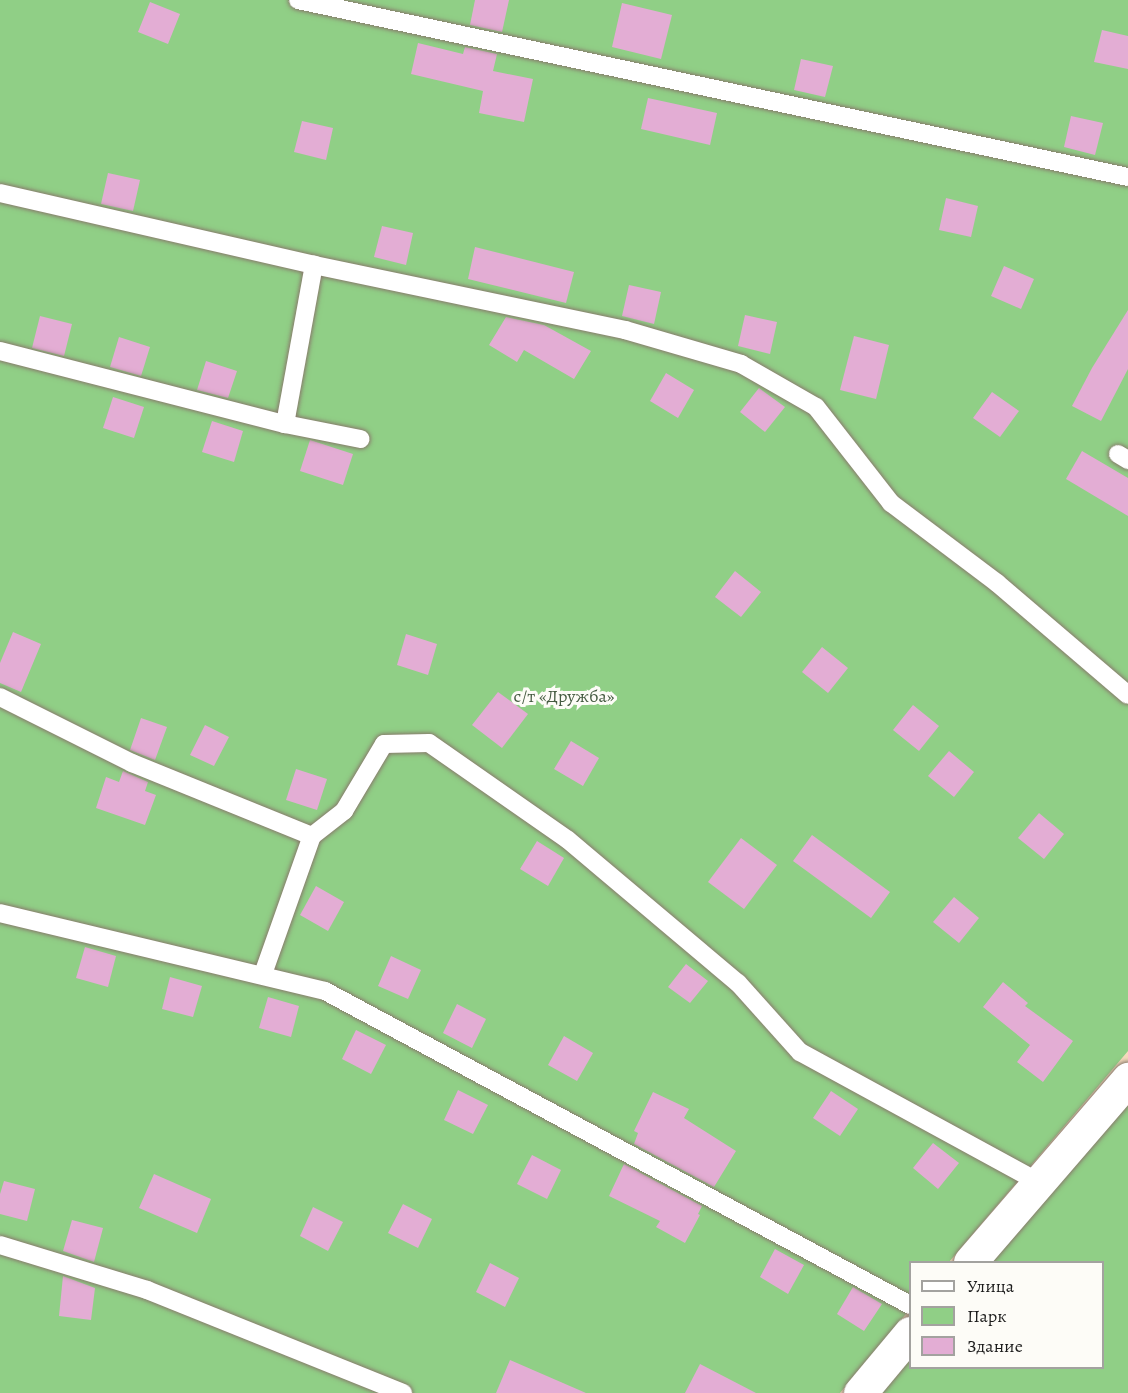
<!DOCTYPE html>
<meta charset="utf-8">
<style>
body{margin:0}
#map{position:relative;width:1128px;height:1393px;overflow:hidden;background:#f4dabc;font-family:Alegreya,serif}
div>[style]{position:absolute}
.green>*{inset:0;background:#90cf86}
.building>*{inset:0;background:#e3add4}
.roads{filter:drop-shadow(0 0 2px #887b6c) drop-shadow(0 0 2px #887b6c)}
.service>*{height:18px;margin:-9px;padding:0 9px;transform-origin:9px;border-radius:9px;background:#fff}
.minor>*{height:33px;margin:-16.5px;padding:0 16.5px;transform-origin:16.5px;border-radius:16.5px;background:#fff}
span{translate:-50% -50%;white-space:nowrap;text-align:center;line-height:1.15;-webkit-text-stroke:6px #fdfcf7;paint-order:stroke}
.park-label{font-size:18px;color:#455b41}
.legend{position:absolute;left:909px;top:1261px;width:195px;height:108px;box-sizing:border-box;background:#fdfcf7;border:2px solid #a3a29f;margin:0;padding:8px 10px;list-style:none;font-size:18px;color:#1c1c1c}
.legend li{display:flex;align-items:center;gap:12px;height:30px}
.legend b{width:30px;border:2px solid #a3a29f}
</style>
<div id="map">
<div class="green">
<div style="clip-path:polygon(0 0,1128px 0,1128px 1051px,949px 1262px,910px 1262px,910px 1309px,840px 1393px,0 1393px)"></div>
<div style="clip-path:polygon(1128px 1105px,1128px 1393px,874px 1393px,910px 1352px,910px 1368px,1102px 1368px,1102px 1262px,989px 1262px)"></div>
</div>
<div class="building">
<div style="clip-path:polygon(475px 0,509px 0,502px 32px,470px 25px)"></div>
<div style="clip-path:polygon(150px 2px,180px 14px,168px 44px,138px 32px)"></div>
<div style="clip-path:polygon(622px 3px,672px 15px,661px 59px,612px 47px)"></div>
<div style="clip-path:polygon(1102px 30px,1128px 36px,1128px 69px,1094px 62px)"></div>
<div style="clip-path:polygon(418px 43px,463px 54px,465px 47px,497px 54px,493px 71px,533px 79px,524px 122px,479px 113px,483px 91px,411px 74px)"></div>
<div style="clip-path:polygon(801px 59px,833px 66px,825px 97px,794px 90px)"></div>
<div style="clip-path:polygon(648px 98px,717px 113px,710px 145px,641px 129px)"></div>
<div style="clip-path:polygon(1071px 116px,1103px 123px,1095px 155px,1064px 147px)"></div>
<div style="clip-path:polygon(302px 121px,333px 128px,326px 160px,294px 152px)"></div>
<div style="clip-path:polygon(108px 173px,140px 180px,133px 211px,101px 204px)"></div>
<div style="clip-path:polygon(946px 198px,978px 206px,971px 237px,939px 230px)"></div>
<div style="clip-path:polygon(382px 226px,413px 233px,406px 265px,374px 257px)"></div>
<div style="clip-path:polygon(475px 247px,574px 272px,566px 303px,468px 279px)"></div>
<div style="clip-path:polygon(1004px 266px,1034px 279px,1021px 309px,991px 296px)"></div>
<div style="clip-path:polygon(629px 285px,661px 292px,654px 324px,622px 316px)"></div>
<div style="clip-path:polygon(1128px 310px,1128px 369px,1101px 421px,1072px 406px,1092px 368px)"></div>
<div style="clip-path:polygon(745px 315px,777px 322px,770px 354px,738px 346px)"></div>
<div style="clip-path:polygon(40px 316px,72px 324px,64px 356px,32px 348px)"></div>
<div style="clip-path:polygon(506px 317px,544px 325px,591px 351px,574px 379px,524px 350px,517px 362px,489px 345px)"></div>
<div style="clip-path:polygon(854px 336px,889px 345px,876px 399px,840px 390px)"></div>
<div style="clip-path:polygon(119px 337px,150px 347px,141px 376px,110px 367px)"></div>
<div style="clip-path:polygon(206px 361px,237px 371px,228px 398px,197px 390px)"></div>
<div style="clip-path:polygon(666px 373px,694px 390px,678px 418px,650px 401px)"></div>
<div style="clip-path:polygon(759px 388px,785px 407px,765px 432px,740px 412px)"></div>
<div style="clip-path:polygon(992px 392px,1019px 411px,1000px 437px,973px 418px)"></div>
<div style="clip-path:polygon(113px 397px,144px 407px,134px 438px,103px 428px)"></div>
<div style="clip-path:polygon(212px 421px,243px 431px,234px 462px,202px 452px)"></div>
<div style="clip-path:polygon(310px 440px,353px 454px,343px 485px,300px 471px)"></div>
<div style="clip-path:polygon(1082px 451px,1128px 478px,1128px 516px,1066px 479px)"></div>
<div style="clip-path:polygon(735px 571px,761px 592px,741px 617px,715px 597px)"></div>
<div style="clip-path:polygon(13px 632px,41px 644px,21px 692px,0 683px,0 663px)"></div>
<div style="clip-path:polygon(406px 634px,437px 644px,428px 675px,397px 665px)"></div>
<div style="clip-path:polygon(822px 647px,848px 668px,828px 693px,802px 672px)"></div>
<div style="clip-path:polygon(498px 692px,528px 714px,502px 748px,472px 725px)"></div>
<div style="clip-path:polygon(913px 705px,939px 726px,919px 751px,893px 730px)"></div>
<div style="clip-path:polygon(141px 718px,167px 727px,155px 760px,130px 750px)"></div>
<div style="clip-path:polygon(205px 725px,229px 737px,214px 766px,190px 755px)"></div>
<div style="clip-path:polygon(571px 741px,599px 758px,583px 786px,554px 769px)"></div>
<div style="clip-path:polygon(949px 751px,974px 772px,954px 797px,928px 776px)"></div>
<div style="clip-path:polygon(296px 769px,327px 779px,317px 810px,286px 800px)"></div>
<div style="clip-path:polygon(123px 771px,148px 782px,145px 791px,156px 795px,145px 825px,96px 808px,106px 777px,119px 782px)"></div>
<div style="clip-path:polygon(1039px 813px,1064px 834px,1044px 859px,1018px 838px)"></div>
<div style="clip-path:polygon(812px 835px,890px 892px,871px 918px,793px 861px)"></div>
<div style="clip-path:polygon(741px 838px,777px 865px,744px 909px,708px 882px)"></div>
<div style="clip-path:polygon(537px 841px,564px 858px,548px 886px,520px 869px)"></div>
<div style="clip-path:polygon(316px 886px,344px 902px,328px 931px,300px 915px)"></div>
<div style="clip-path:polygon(954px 897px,979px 918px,959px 943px,933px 922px)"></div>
<div style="clip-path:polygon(85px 947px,116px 956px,108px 987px,76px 978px)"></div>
<div style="clip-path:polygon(391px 956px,421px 970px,408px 999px,378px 986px)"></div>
<div style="clip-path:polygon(686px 964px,708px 981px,690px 1003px,668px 987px)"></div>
<div style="clip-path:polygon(170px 977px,202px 986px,193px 1017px,162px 1009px)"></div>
<div style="clip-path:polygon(1003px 982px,1028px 1003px,1025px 1006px,1073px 1041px,1043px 1082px,1017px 1062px,1030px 1045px,983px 1007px)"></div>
<div style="clip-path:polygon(268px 997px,299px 1006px,291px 1037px,259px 1028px)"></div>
<div style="clip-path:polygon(457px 1004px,486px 1019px,472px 1048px,443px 1033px)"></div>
<div style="clip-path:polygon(356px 1030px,386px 1045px,371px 1074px,342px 1059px)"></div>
<div style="clip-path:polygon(564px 1036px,593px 1053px,577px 1081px,548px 1065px)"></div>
<div style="clip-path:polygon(458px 1090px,488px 1105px,473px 1134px,444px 1120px)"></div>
<div style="clip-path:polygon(831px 1091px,858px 1109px,840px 1136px,813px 1118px)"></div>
<div style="clip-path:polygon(653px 1092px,689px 1109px,684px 1118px,736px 1151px,714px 1187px,634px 1144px,638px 1133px,634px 1131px)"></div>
<div style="clip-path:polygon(933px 1143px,959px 1163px,938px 1189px,913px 1168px)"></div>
<div style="clip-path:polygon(532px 1155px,561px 1170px,547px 1199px,517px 1184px)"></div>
<div style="clip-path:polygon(624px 1164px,702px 1206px,698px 1214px,700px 1215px,685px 1243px,656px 1227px,660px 1221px,609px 1196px)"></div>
<div style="clip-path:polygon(154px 1174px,211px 1199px,197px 1233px,139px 1208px)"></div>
<div style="clip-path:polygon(4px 1181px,35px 1189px,27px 1221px,0 1214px,0 1194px)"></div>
<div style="clip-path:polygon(403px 1204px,432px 1219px,418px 1248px,388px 1233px)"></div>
<div style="clip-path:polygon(313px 1207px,343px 1222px,328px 1251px,300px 1236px)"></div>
<div style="clip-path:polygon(72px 1220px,103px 1228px,94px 1262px,63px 1251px)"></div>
<div style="clip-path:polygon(775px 1249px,804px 1265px,788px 1294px,760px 1277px)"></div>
<div style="clip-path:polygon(490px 1263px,519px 1278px,505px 1307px,476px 1292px)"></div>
<div style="clip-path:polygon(63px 1276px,95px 1288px,91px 1320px,59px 1316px)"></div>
<div style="clip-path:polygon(853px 1287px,882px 1304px,864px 1331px,837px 1314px)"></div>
<div style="clip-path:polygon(510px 1360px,586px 1393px,496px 1393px)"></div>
<div style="clip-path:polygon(700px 1364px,756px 1393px,685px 1393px)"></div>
</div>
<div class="roads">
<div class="service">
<div style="left:298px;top:0;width:849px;rotate:12.04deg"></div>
<div style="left:0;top:193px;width:322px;rotate:12.9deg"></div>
<div style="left:314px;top:265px;width:318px;rotate:11.8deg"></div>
<div style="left:625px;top:330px;width:121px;rotate:16.3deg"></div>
<div style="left:741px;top:364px;width:86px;rotate:29.8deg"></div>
<div style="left:816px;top:407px;width:122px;rotate:52deg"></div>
<div style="left:891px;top:503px;width:133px;rotate:37deg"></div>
<div style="left:997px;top:583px;width:172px;rotate:40.5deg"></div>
<div style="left:0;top:351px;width:294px;rotate:14.4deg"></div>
<div style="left:285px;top:424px;width:77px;rotate:11.2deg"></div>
<div style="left:285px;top:424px;width:162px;rotate:-79.7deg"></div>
<div style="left:1118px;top:454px;width:12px;rotate:31deg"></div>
<div style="left:0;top:697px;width:148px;rotate:26.6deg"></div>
<div style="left:132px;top:763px;width:194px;rotate:22.1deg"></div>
<div style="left:0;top:913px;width:334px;rotate:13.5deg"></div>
<div style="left:325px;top:991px;width:664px;rotate:28.22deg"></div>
<div style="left:263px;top:974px;width:146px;rotate:-70.5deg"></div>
<div style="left:312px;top:836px;width:41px;rotate:-38deg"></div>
<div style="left:344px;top:811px;width:78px;rotate:-59.2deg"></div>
<div style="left:384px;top:744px;width:45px;rotate:-1.3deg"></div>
<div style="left:429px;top:743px;width:169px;rotate:34.9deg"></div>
<div style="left:568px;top:840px;width:222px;rotate:40.1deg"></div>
<div style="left:738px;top:983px;width:93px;rotate:48.1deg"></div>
<div style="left:800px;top:1052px;width:271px;rotate:28.6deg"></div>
<div style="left:0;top:1245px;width:154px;rotate:17deg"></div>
<div style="left:147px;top:1290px;width:276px;rotate:21.9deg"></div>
</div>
<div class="minor">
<div style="left:970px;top:1262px;width:242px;rotate:-49.2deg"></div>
<div style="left:860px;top:1393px;width:78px;rotate:-50.2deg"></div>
</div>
</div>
<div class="park-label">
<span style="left:564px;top:696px">с/т «Дружба»</span>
</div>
<ul class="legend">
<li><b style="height:8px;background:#fff"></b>Улица</li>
<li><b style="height:16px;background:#90cf86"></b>Парк</li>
<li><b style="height:16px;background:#e3add4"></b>Здание</li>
</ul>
</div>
